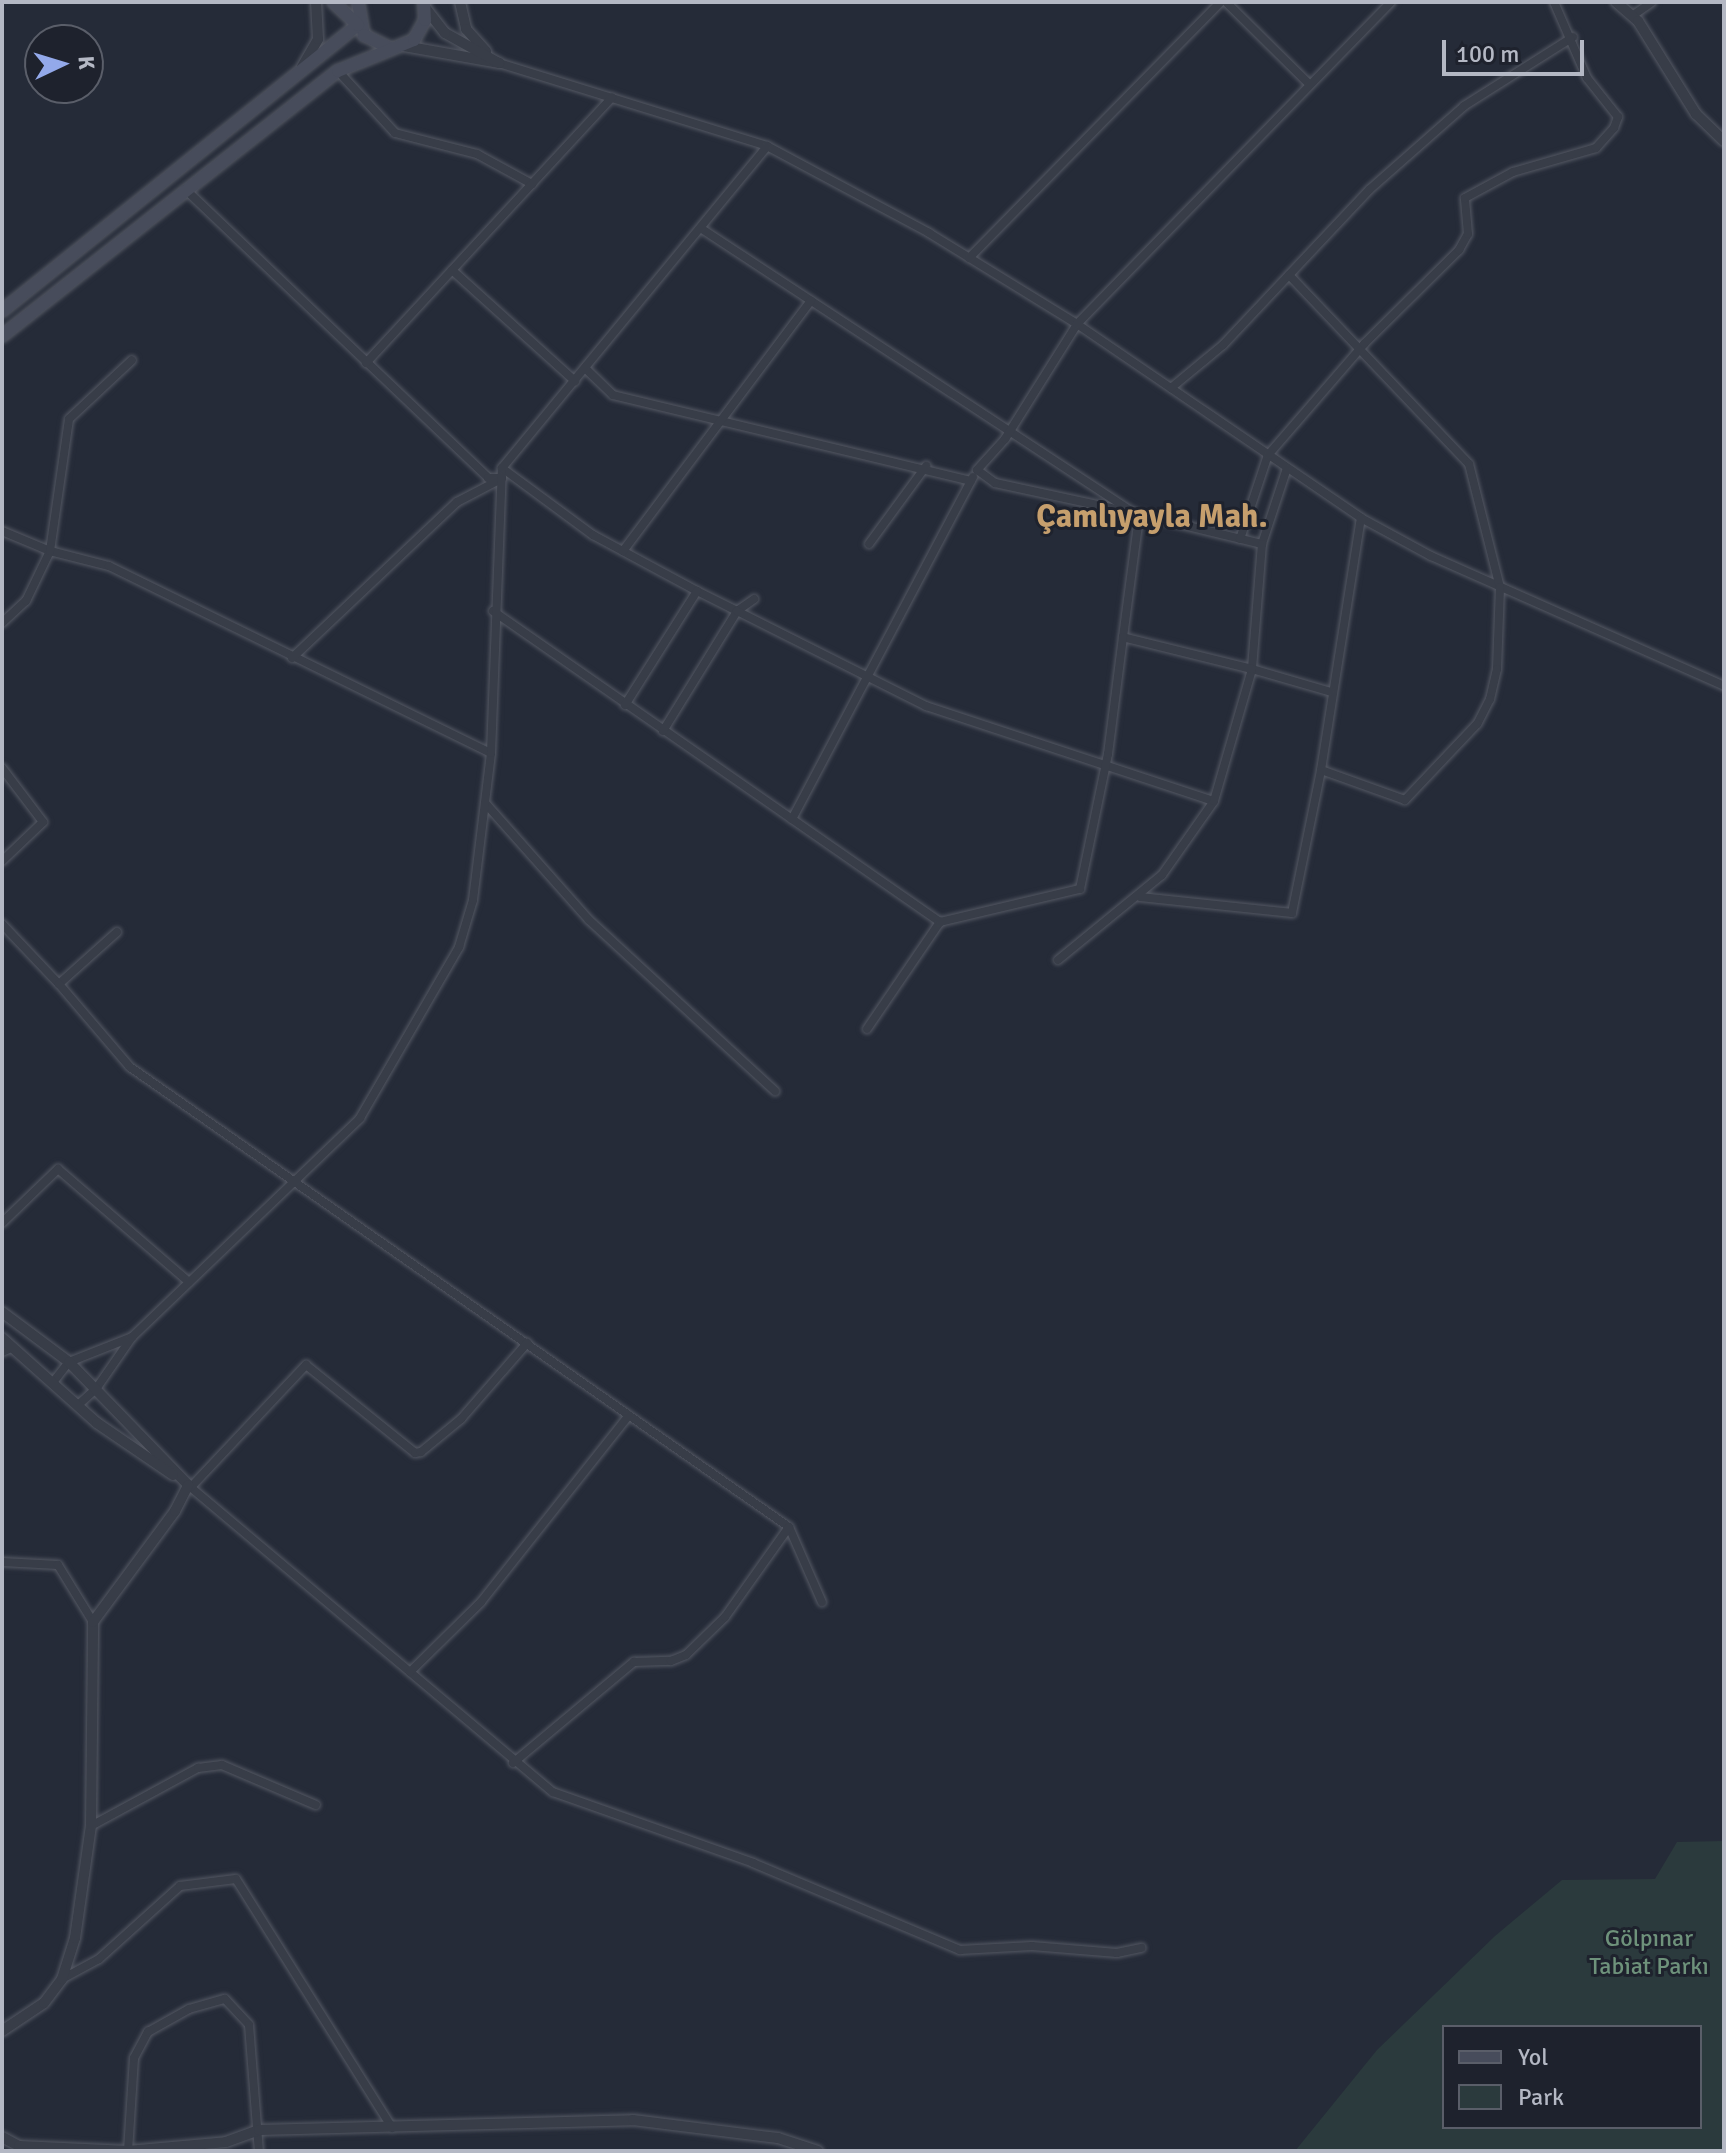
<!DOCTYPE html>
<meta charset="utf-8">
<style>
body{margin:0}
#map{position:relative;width:1726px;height:2153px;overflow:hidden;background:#252b38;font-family:Signika,sans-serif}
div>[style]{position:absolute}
.green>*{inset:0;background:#2b3a3d}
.roads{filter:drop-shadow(0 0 2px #545863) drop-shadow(0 0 2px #545863)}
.minor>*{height:8px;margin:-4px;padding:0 4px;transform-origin:4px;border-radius:4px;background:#383d48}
.tertiary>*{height:10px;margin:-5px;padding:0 5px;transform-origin:5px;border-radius:5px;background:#383d48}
.secondary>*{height:12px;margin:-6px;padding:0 6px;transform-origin:6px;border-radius:6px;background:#474c5b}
span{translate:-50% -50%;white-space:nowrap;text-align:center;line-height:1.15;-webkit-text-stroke:6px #1e222d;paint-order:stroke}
.park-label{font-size:24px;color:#6e927b}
.district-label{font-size:32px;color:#c69f6d;font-weight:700}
.frame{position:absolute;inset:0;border:4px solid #b4b8c4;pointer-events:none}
.legend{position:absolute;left:1442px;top:2025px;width:260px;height:104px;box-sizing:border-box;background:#1e222d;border:2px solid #5a5e69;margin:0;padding:10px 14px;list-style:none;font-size:24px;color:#b4b8c4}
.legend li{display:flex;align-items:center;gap:16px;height:40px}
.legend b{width:40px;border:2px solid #5a5e69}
.north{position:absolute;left:24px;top:24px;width:80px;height:80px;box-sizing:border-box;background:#1e222d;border:2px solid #5a5e69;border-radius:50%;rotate:86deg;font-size:22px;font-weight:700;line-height:32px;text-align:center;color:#b4b8c4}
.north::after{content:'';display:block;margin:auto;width:28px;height:36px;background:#93a9ea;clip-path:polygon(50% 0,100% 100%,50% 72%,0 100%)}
.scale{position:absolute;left:1442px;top:40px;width:142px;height:36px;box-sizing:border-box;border:4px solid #b4b8c4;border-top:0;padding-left:10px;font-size:24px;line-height:28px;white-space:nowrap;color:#b4b8c4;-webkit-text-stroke:6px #1e222d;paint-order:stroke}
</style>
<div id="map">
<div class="green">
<div style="clip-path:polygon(evenodd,1724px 1841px,1724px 2151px,1295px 2151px,1377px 2050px,1495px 1936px,1562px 1880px,1655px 1879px,1677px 1842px,1724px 1841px,1444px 2027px,1700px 2027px,1700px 2127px,1444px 2127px,1444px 2027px)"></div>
</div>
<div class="roads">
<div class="minor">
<div style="left:1226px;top:2px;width:115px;rotate:44.6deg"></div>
<div style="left:1632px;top:16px;width:24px;rotate:-35deg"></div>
<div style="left:499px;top:63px;width:281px;rotate:17.2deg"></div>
<div style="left:767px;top:146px;width:184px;rotate:28.2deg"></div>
<div style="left:929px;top:233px;width:174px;rotate:31.6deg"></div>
<div style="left:1077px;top:324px;width:344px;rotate:34.3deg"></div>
<div style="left:1361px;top:518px;width:80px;rotate:28.5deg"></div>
<div style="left:1431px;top:556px;width:321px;rotate:23.9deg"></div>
<div style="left:338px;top:71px;width:84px;rotate:47.4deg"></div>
<div style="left:395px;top:133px;width:85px;rotate:14.4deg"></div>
<div style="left:477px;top:154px;width:63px;rotate:28.6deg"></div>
<div style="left:185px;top:189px;width:419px;rotate:43.6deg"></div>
<div style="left:488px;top:478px;width:14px"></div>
<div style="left:702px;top:229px;width:517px;rotate:33.32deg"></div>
<div style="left:1134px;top:513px;width:132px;rotate:13.6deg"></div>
<div style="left:1262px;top:544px;width:80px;rotate:-71.8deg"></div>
<div style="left:969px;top:258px;width:359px;rotate:-45.5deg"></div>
<div style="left:452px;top:270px;width:166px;rotate:42.1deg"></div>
<div style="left:1289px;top:275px;width:261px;rotate:46.4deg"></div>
<div style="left:1469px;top:464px;width:127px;rotate:75.9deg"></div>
<div style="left:1500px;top:587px;width:82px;rotate:92.1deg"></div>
<div style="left:1497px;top:669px;width:31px;rotate:103deg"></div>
<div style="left:1490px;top:699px;width:28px;rotate:117deg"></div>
<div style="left:1477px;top:724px;width:105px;rotate:133.5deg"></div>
<div style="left:1405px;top:800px;width:89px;rotate:-160.3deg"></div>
<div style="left:1321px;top:770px;width:255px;rotate:-81deg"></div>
<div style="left:366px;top:363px;width:362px;rotate:-47.2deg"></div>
<div style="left:585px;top:368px;width:39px;rotate:44deg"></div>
<div style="left:613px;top:395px;width:368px;rotate:13.5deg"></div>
<div style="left:1171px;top:388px;width:67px;rotate:-39.6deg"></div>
<div style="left:1223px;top:345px;width:214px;rotate:-46.7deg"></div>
<div style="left:1370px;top:189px;width:125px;rotate:-41.4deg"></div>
<div style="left:1464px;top:106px;width:129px;rotate:-32.3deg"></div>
<div style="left:502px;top:468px;width:113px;rotate:36.4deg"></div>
<div style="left:593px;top:535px;width:118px;rotate:28.3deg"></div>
<div style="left:697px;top:591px;width:45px;rotate:26.6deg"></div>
<div style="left:737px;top:611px;width:21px;rotate:-35deg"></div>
<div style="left:2px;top:531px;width:52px;rotate:22.6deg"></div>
<div style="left:50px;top:551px;width:61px;rotate:14.3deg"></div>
<div style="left:109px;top:566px;width:425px;rotate:26.1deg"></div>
<div style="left:1240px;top:539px;width:89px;rotate:-71.6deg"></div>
<div style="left:1268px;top:455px;width:147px;rotate:-49.1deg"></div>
<div style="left:1364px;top:344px;width:134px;rotate:-44.7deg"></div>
<div style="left:1459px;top:250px;width:18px;rotate:-61deg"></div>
<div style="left:1468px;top:234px;width:36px;rotate:-95deg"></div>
<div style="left:1465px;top:198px;width:55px;rotate:-28.4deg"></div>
<div style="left:1513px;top:172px;width:86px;rotate:-16.1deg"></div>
<div style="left:1596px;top:148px;width:27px;rotate:-48deg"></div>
<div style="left:1614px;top:128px;width:12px;rotate:-70deg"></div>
<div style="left:1618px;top:117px;width:50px;rotate:-128.5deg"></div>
<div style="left:1587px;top:78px;width:83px;rotate:-113.5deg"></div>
<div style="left:869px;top:544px;width:97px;rotate:-53.8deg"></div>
<div style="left:1262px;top:544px;width:125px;rotate:94.6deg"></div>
<div style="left:1252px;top:669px;width:82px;rotate:16.2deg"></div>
<div style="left:623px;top:551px;width:313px;rotate:-53.1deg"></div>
<div style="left:493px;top:611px;width:545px;rotate:34.83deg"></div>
<div style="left:2px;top:623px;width:33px;rotate:-43deg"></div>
<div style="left:26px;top:601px;width:55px;rotate:-64.4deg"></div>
<div style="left:50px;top:551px;width:133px;rotate:-81.8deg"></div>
<div style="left:69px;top:419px;width:86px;rotate:-43.1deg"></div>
<div style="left:292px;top:658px;width:227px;rotate:-43.4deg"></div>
<div style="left:457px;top:502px;width:50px;rotate:-27.6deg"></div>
<div style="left:625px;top:705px;width:135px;rotate:-57.7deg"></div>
<div style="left:663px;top:731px;width:141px;rotate:-58.3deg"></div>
<div style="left:737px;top:611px;width:212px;rotate:26.7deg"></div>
<div style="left:926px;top:706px;width:303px;rotate:18.3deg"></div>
<div style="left:2px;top:768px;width:68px;rotate:52.8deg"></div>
<div style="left:43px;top:822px;width:57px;rotate:136.4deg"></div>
<div style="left:486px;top:804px;width:155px;rotate:48.4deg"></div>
<div style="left:589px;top:920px;width:253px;rotate:42.6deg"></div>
<div style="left:792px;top:819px;width:387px;rotate:-62.1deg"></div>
<div style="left:1140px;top:897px;width:153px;rotate:6deg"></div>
<div style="left:1292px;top:913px;width:146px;rotate:-78.5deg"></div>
<div style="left:2px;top:924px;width:83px;rotate:46.5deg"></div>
<div style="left:117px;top:932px;width:78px;rotate:138.1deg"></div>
<div style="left:59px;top:984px;width:109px;rotate:49.5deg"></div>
<div style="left:130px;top:1067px;width:804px;rotate:34.92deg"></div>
<div style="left:789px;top:1527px;width:82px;rotate:66.3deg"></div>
<div style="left:1058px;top:960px;width:134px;rotate:-39.3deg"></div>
<div style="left:1162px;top:875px;width:90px;rotate:-54.9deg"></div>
<div style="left:1214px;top:801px;width:137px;rotate:-73.9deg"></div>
<div style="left:1252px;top:669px;width:133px;rotate:-166.1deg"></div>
<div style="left:1123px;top:637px;width:114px;rotate:-82.4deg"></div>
<div style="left:1138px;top:524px;width:12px;rotate:-110deg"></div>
<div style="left:1134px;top:513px;width:142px;rotate:-167.8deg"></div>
<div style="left:995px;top:483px;width:22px;rotate:-144deg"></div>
<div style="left:977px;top:470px;width:42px;rotate:-47.9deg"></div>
<div style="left:1005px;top:439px;width:136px;rotate:-57.9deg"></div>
<div style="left:1077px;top:324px;width:450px;rotate:-45.7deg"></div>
<div style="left:867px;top:1029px;width:130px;rotate:-55.7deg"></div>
<div style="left:940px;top:922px;width:144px;rotate:-13.3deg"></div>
<div style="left:1080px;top:889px;width:138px;rotate:-78.3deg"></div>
<div style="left:1108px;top:754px;width:118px;rotate:-82.7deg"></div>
<div style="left:2px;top:1223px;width:78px;rotate:-44deg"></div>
<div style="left:58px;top:1169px;width:173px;rotate:40.8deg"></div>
<div style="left:2px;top:1352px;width:12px;rotate:-24deg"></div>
<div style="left:54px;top:1381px;width:24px;rotate:-52deg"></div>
<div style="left:69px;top:1362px;width:68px;rotate:-21.6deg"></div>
<div style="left:78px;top:1405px;width:24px;rotate:-42deg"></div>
<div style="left:96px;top:1389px;width:63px;rotate:-55.3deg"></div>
<div style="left:132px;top:1337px;width:316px;rotate:-43.8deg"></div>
<div style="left:360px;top:1118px;width:198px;rotate:-59.9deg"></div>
<div style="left:459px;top:947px;width:49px;rotate:-73.4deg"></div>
<div style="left:473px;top:900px;width:148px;rotate:-83deg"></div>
<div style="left:491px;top:753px;width:285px;rotate:-87.8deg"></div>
<div style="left:502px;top:468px;width:417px;rotate:-50.5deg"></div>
<div style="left:188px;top:1485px;width:477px;rotate:40.1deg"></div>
<div style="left:553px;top:1792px;width:212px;rotate:19.5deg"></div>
<div style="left:753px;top:1863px;width:225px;rotate:22.8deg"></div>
<div style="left:960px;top:1950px;width:72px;rotate:-3.2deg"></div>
<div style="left:1032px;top:1946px;width:85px;rotate:4.7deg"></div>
<div style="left:1117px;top:1953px;width:25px;rotate:-12deg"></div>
<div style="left:191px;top:1487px;width:168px;rotate:-46.7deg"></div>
<div style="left:306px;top:1365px;width:140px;rotate:38.9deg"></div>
<div style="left:415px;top:1453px;width:6px;rotate:-9deg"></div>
<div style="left:421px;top:1452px;width:52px;rotate:-39.5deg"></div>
<div style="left:461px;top:1419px;width:101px;rotate:-49deg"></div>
<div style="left:2px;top:1562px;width:56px;rotate:3.1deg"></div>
<div style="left:58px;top:1565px;width:67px;rotate:58.4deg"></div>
<div style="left:410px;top:1672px;width:100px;rotate:-44.6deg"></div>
<div style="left:481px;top:1602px;width:238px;rotate:-51.6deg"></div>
<div style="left:513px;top:1763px;width:158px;rotate:-39.9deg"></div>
<div style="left:634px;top:1662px;width:37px;rotate:-2deg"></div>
<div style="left:671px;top:1661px;width:16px;rotate:-22deg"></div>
<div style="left:686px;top:1655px;width:54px;rotate:-44.3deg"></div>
<div style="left:725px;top:1617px;width:110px;rotate:-54.6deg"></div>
<div style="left:91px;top:1826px;width:122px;rotate:-28.5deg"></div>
<div style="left:198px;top:1768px;width:24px;rotate:-7deg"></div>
<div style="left:222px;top:1765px;width:102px;rotate:23.1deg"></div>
<div style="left:62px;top:1979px;width:42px;rotate:-28.4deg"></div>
<div style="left:99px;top:1959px;width:109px;rotate:-42deg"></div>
<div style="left:180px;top:1886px;width:56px;rotate:-7.1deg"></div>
<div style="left:236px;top:1879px;width:294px;rotate:57.9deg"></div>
<div style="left:128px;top:2151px;width:93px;rotate:-86.3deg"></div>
<div style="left:134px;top:2058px;width:30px;rotate:-62deg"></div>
<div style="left:148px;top:2032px;width:47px;rotate:-29.3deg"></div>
<div style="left:189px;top:2009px;width:37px;rotate:-16deg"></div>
<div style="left:225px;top:1999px;width:35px;rotate:47deg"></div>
<div style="left:249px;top:2025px;width:126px;rotate:85.5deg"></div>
</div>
<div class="tertiary">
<div style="left:460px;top:2px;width:28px;rotate:77deg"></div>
<div style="left:466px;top:29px;width:30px;rotate:48deg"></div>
<div style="left:1616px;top:2px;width:29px;rotate:41deg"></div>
<div style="left:1638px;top:21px;width:110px;rotate:58.1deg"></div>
<div style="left:1696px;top:114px;width:39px;rotate:44deg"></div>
<div style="left:404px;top:46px;width:97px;rotate:10.1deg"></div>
<div style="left:499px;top:63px;width:62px;rotate:-150.9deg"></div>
<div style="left:445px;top:33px;width:31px;rotate:-128deg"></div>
<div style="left:302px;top:67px;width:32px;rotate:-60deg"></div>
<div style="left:318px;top:39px;width:37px;rotate:-93deg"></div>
<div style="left:2px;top:1312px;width:84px;rotate:36.7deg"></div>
<div style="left:69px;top:1362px;width:171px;rotate:45.9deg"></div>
<div style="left:2px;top:1338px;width:127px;rotate:41.8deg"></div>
<div style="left:97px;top:1423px;width:92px;rotate:34.4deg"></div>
<div style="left:2px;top:2031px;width:50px;rotate:-33.7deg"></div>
<div style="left:44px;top:2003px;width:30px;rotate:-53deg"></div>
<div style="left:62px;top:1979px;width:43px;rotate:-72.4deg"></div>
<div style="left:75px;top:1938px;width:113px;rotate:-81.9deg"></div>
<div style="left:91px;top:1826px;width:204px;rotate:-89.4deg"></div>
<div style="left:93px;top:1622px;width:138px;rotate:-53.5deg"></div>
<div style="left:175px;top:1511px;width:29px;rotate:-63deg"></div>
<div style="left:2px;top:2137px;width:19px;rotate:28deg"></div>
<div style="left:19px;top:2146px;width:109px;rotate:2.6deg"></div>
<div style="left:128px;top:2151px;width:98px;rotate:-5.2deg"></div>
<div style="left:226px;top:2142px;width:35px;rotate:-20deg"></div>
<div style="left:259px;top:2130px;width:374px;rotate:-1.5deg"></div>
<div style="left:633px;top:2120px;width:146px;rotate:7.1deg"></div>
<div style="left:778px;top:2138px;width:42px;rotate:18deg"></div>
</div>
<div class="secondary">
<div style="left:358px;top:2px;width:34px;rotate:80deg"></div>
<div style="left:364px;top:35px;width:29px;rotate:27deg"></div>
<div style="left:2px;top:311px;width:457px;rotate:-38.8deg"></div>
<div style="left:358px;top:25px;width:34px;rotate:-137deg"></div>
<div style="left:2px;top:336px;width:428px;rotate:-38.3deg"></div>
<div style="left:338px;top:71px;width:82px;rotate:-22.2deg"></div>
<div style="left:414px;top:40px;width:23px;rotate:-61deg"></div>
<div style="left:425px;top:20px;width:18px;rotate:-93deg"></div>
</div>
</div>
<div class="park-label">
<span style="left:1649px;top:1953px">Gölpınar<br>Tabiat Parkı</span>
</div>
<div class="district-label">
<span style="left:1152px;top:517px">Çamlıyayla Mah.</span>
</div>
<div class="frame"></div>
<ul class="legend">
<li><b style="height:10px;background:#474c5b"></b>Yol</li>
<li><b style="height:22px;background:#2b3a3d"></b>Park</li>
</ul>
<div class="north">K</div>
<div class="scale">100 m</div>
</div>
